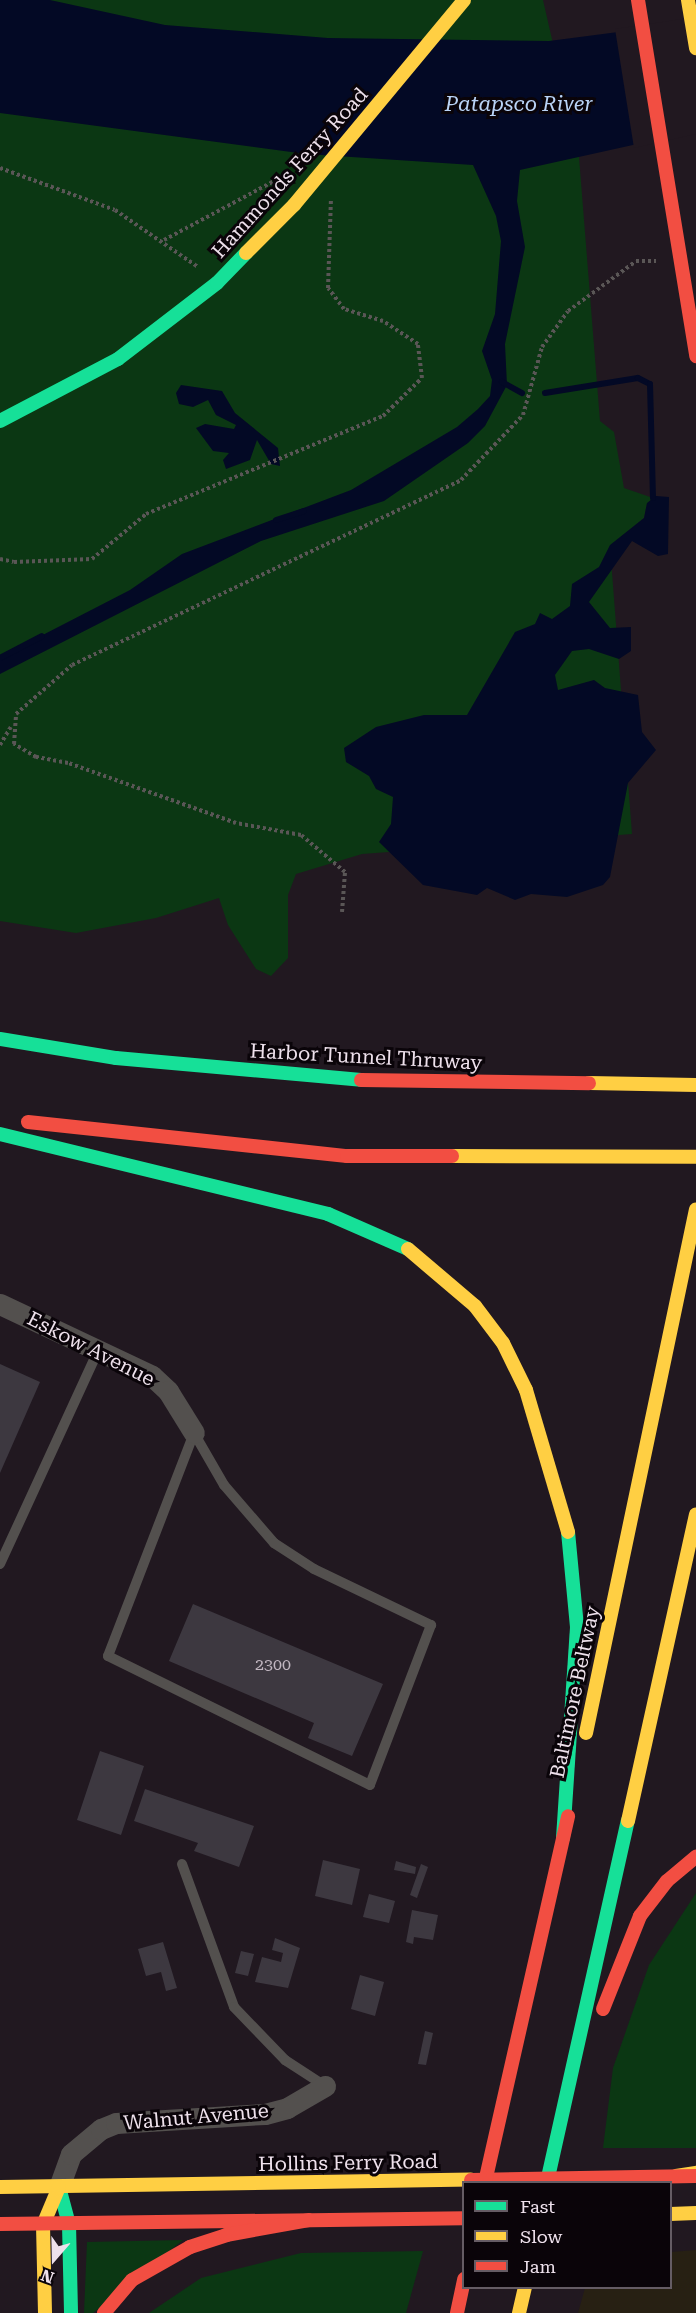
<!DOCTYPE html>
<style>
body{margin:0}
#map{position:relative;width:696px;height:2313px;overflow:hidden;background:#211820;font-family:"Roboto Serif",serif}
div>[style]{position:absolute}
.industrial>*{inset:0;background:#272013}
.green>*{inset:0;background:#0b3713}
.water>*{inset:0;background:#030925}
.pier>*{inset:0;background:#211820}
.stream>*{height:6px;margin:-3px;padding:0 3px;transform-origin:3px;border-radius:3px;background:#030925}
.building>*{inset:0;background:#3d3840}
.path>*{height:4px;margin-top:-2px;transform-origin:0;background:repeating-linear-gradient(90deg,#5a5656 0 3px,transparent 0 6px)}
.lane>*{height:10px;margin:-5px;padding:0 5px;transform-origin:5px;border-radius:5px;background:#53504e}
.street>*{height:21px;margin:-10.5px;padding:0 10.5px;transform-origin:10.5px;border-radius:10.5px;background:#53504e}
.fast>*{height:14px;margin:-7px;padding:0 7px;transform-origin:7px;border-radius:7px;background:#16e098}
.slow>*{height:14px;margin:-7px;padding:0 7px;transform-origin:7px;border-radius:7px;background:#ffcf43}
.jam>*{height:14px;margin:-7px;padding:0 7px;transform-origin:7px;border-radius:7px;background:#f24e42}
span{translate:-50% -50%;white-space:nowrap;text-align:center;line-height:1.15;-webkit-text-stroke:6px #0a0409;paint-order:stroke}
.number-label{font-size:16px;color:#c2b7c1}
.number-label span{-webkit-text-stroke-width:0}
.street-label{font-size:20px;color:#eee1ec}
.water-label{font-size:21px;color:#b9d3f6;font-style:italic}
.legend{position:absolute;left:462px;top:2181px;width:210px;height:108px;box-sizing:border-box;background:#0a0409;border:2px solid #655c64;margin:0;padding:8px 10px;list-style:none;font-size:18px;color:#eee1ec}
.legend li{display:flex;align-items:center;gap:12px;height:30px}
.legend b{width:30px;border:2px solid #655c64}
.north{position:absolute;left:24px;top:2229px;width:60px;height:60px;-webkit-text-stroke:4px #0a0409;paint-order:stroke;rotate:200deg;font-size:16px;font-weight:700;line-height:24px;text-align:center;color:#eee1ec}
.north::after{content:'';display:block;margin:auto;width:21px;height:27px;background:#eee1ec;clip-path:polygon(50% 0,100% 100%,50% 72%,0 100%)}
</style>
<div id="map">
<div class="industrial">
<div style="clip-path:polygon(696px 2250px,696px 2313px,578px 2313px,585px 2288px,670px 2288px,671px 2252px)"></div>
</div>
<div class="green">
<div style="clip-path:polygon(0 0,543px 0,579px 157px,600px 421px,614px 432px,624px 488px,653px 498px,647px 504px,644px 518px,610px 546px,632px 834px,362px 854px,296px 874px,288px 895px,288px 958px,271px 976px,256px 969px,228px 925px,219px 898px,156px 918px,76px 933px,0 921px)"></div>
<div style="clip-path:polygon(696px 1893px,696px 2148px,603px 2148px,613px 2068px,649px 1965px)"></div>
<div style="clip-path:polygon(183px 2240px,93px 2313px,84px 2313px,87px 2242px)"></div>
<div style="clip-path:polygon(423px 2251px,406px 2313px,149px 2313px,201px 2278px,301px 2253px)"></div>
</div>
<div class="water">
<div style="clip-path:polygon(0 0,50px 0,165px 25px,328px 38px,549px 41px,672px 25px,696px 131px,520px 170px,517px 201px,525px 247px,505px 344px,507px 385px,485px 426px,468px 443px,384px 501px,261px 541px,0 674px,0 657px,130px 590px,182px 554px,351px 490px,457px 427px,478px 409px,490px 396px,492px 380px,482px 351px,495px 314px,501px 241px,496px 216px,473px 165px,306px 154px,0 113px)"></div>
<div style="clip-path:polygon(181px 385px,222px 391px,235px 413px,278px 448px,280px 466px,271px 464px,257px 440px,250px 460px,226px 469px,223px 460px,229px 453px,213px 451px,196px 428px,205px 424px,234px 429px,236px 425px,216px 415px,208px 400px,193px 407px,179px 404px,176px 393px)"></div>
<div style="clip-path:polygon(656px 496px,669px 497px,668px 554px,658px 556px,632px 541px,589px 602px,610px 628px,631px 627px,631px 651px,619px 659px,589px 649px,572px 651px,555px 675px,558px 690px,594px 680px,605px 688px,638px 695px,642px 732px,656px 750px,628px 783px,610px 877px,603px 885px,567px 897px,531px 894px,515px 900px,487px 888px,477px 895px,423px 885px,379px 842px,391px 824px,393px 797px,376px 789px,369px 776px,346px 762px,344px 748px,376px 727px,424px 715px,467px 715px,515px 632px,535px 624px,540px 613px,552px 619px,570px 606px,572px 584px,599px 567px,610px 545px,644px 518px,647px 503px)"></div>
</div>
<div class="pier">
<div style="clip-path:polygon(696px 17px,696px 134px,634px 148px,615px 29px)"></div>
</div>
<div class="stream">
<div style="left:502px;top:382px;width:23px;rotate:29deg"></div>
<div style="left:545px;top:393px;width:94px;rotate:-9.2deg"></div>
<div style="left:638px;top:378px;width:13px;rotate:27deg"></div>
<div style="left:650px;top:384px;width:114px;rotate:88.5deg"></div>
<div style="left:276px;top:520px;width:29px;rotate:-18deg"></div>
<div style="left:0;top:658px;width:47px;rotate:-27.6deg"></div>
</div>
<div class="building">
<div style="clip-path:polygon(0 1364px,40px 1382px,0 1473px)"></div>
<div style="clip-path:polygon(193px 1604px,383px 1684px,352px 1756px,308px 1738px,314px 1723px,169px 1661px)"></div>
<div style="clip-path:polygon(100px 1751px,144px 1766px,121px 1835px,77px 1820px)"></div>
<div style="clip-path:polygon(145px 1789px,254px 1826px,239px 1867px,194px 1851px,198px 1843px,134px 1821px)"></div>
<div style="clip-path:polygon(323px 1860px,360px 1869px,352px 1905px,315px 1896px)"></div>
<div style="clip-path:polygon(396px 1861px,416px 1867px,415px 1874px,394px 1870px)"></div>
<div style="clip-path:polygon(421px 1864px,428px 1867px,417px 1898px,410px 1895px)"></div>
<div style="clip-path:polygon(369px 1894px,395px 1901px,389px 1923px,363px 1917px)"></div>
<div style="clip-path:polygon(412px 1910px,438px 1915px,433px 1940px,414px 1937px,413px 1944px,406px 1942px)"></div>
<div style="clip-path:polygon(275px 1938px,300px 1948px,288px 1988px,255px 1982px,262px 1957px,281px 1962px,283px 1953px,272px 1950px)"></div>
<div style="clip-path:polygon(163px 1942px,177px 1988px,166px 1991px,161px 1972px,146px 1976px,138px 1949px)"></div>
<div style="clip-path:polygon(241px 1951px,254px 1954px,248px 1976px,235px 1973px)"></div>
<div style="clip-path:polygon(360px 1975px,384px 1982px,375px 2016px,351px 2009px)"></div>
<div style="clip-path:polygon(425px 2031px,433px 2033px,426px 2065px,418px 2064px)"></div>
</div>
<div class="path">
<div style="left:0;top:168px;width:122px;rotate:20.1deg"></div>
<div style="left:115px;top:210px;width:101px;rotate:34.5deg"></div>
<div style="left:164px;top:240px;width:137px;rotate:-28.2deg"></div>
<div style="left:0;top:559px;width:14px;rotate:12deg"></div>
<div style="left:14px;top:562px;width:78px;rotate:-2.2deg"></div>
<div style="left:92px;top:559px;width:70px;rotate:-39.8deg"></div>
<div style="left:146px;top:514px;width:256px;rotate:-22.5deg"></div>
<div style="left:383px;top:416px;width:54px;rotate:-44.3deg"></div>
<div style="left:422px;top:378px;width:34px;rotate:-97deg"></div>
<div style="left:418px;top:344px;width:42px;rotate:-146.7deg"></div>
<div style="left:383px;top:321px;width:41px;rotate:-162.9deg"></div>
<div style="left:344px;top:309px;width:26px;rotate:-127deg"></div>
<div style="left:328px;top:288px;width:90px;rotate:-88.1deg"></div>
<div style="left:0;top:745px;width:21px;rotate:-59deg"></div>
<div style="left:342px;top:912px;width:40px;rotate:-85.7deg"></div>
<div style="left:345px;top:872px;width:57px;rotate:-139.9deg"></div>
<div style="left:301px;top:835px;width:66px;rotate:-169.5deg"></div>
<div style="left:236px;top:823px;width:178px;rotate:-160.3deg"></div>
<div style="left:68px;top:763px;width:33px;rotate:-169deg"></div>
<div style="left:36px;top:757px;width:26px;rotate:-149deg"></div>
<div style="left:14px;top:744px;width:30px;rotate:-86deg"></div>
<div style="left:16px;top:714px;width:74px;rotate:-41.2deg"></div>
<div style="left:72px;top:665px;width:431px;rotate:-25.4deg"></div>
<div style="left:461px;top:480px;width:90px;rotate:-46.4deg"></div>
<div style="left:523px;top:415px;width:71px;rotate:-74.4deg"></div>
<div style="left:542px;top:347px;width:44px;rotate:-54.2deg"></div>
<div style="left:568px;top:311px;width:84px;rotate:-36.3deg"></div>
<div style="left:636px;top:261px;width:20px"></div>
</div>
<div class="lane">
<div style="left:194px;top:1433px;width:60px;rotate:60deg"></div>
<div style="left:224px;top:1485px;width:77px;rotate:49.2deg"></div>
<div style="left:274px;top:1543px;width:48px;rotate:33deg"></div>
<div style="left:314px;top:1569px;width:130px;rotate:25.6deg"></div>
<div style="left:431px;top:1625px;width:171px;rotate:110.9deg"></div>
<div style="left:370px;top:1785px;width:292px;rotate:-153.8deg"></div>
<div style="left:108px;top:1656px;width:239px;rotate:-68.9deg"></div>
<div style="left:0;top:1564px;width:237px;rotate:-65.3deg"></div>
<div style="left:182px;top:1864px;width:152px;rotate:70deg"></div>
<div style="left:234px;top:2007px;width:74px;rotate:46.1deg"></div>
<div style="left:285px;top:2060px;width:48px;rotate:33deg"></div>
</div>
<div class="street">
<div style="left:0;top:1304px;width:168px;rotate:25.3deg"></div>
<div style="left:152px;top:1376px;width:22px;rotate:43deg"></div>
<div style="left:168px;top:1391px;width:49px;rotate:58.2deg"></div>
<div style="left:59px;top:2187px;width:35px;rotate:-70deg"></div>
<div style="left:71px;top:2154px;width:39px;rotate:-40deg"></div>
<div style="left:101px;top:2129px;width:16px;rotate:-22deg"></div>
<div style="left:116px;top:2123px;width:149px;rotate:-3.5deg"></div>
<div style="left:265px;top:2114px;width:23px;rotate:-15deg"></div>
<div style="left:287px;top:2108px;width:44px;rotate:-30.1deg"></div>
</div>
<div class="fast">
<div style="left:0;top:421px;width:133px;rotate:-27.7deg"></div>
<div style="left:118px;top:359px;width:125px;rotate:-37.5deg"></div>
<div style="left:217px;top:283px;width:42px;rotate:-46deg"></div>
<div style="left:0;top:1039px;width:118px;rotate:9.3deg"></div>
<div style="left:116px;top:1058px;width:246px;rotate:5.1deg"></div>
<div style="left:0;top:1134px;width:338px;rotate:13.7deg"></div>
<div style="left:328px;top:1214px;width:87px;rotate:23.6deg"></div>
<div style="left:563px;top:1838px;width:211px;rotate:-86.2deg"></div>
<div style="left:577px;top:1627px;width:95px;rotate:-95.4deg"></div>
<div style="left:547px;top:2182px;width:370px;rotate:-77.4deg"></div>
<div style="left:59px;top:2187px;width:38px;rotate:75deg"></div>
<div style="left:69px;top:2224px;width:89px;rotate:88.7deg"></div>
</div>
<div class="slow">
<div style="left:688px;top:0;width:49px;rotate:80.5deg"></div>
<div style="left:246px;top:253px;width:68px;rotate:-45deg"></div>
<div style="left:294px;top:205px;width:266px;rotate:-50.3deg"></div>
<div style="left:589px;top:1083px;width:107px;rotate:1.1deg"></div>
<div style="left:452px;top:1156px;width:244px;rotate:0.2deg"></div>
<div style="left:408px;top:1249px;width:88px;rotate:40.4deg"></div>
<div style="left:475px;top:1306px;width:46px;rotate:52.9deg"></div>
<div style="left:503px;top:1343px;width:52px;rotate:63.9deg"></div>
<div style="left:526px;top:1390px;width:148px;rotate:73.5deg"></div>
<div style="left:586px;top:1733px;width:535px;rotate:-78.14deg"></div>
<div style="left:628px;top:1821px;width:314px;rotate:-77.5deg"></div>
<div style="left:676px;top:2176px;width:20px;rotate:-9deg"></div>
<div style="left:0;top:2187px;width:471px;rotate:-0.9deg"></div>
<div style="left:670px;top:2214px;width:26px;rotate:-2deg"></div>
<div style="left:45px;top:2313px;width:88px;rotate:-91.3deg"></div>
<div style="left:43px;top:2225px;width:41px;rotate:-67.2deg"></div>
<div style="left:519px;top:2313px;width:26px;rotate:-77deg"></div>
</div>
<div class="jam">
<div style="left:638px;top:0;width:361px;rotate:80.7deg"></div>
<div style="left:361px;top:1080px;width:228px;rotate:0.8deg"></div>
<div style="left:28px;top:1122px;width:321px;rotate:6.1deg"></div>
<div style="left:347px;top:1156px;width:105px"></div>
<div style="left:603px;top:2009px;width:100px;rotate:-68.3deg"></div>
<div style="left:640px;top:1916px;width:44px;rotate:-52.4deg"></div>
<div style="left:667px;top:1881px;width:38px;rotate:-40deg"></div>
<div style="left:471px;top:2180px;width:225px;rotate:-1deg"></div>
<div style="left:485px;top:2182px;width:375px;rotate:-77.2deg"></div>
<div style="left:0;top:2224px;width:464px;rotate:-0.7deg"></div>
<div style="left:104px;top:2313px;width:43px;rotate:-49.7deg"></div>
<div style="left:132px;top:2280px;width:67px;rotate:-29.6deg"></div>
<div style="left:190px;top:2247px;width:38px;rotate:-18deg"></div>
<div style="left:226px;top:2235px;width:84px;rotate:-10.2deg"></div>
<div style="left:457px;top:2313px;width:35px;rotate:-78deg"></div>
</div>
<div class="number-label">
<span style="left:273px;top:1665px">2300</span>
</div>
<div class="street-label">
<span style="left:290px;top:173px;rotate:-48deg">Hammonds Ferry Road</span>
<span style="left:366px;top:1057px;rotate:3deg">Harbor Tunnel Thruway</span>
<span style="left:91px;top:1349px;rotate:27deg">Eskow Avenue</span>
<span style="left:575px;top:1692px;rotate:-78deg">Baltimore Beltway</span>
<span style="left:196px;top:2117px;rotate:-5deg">Walnut Avenue</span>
<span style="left:348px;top:2163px;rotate:-1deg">Hollins Ferry Road</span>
</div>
<div class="water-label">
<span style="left:519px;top:104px">Patapsco River</span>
</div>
<ul class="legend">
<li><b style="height:8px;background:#16e098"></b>Fast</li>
<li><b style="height:8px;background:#ffcf43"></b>Slow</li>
<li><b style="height:8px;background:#f24e42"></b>Jam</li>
</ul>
<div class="north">N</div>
</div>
